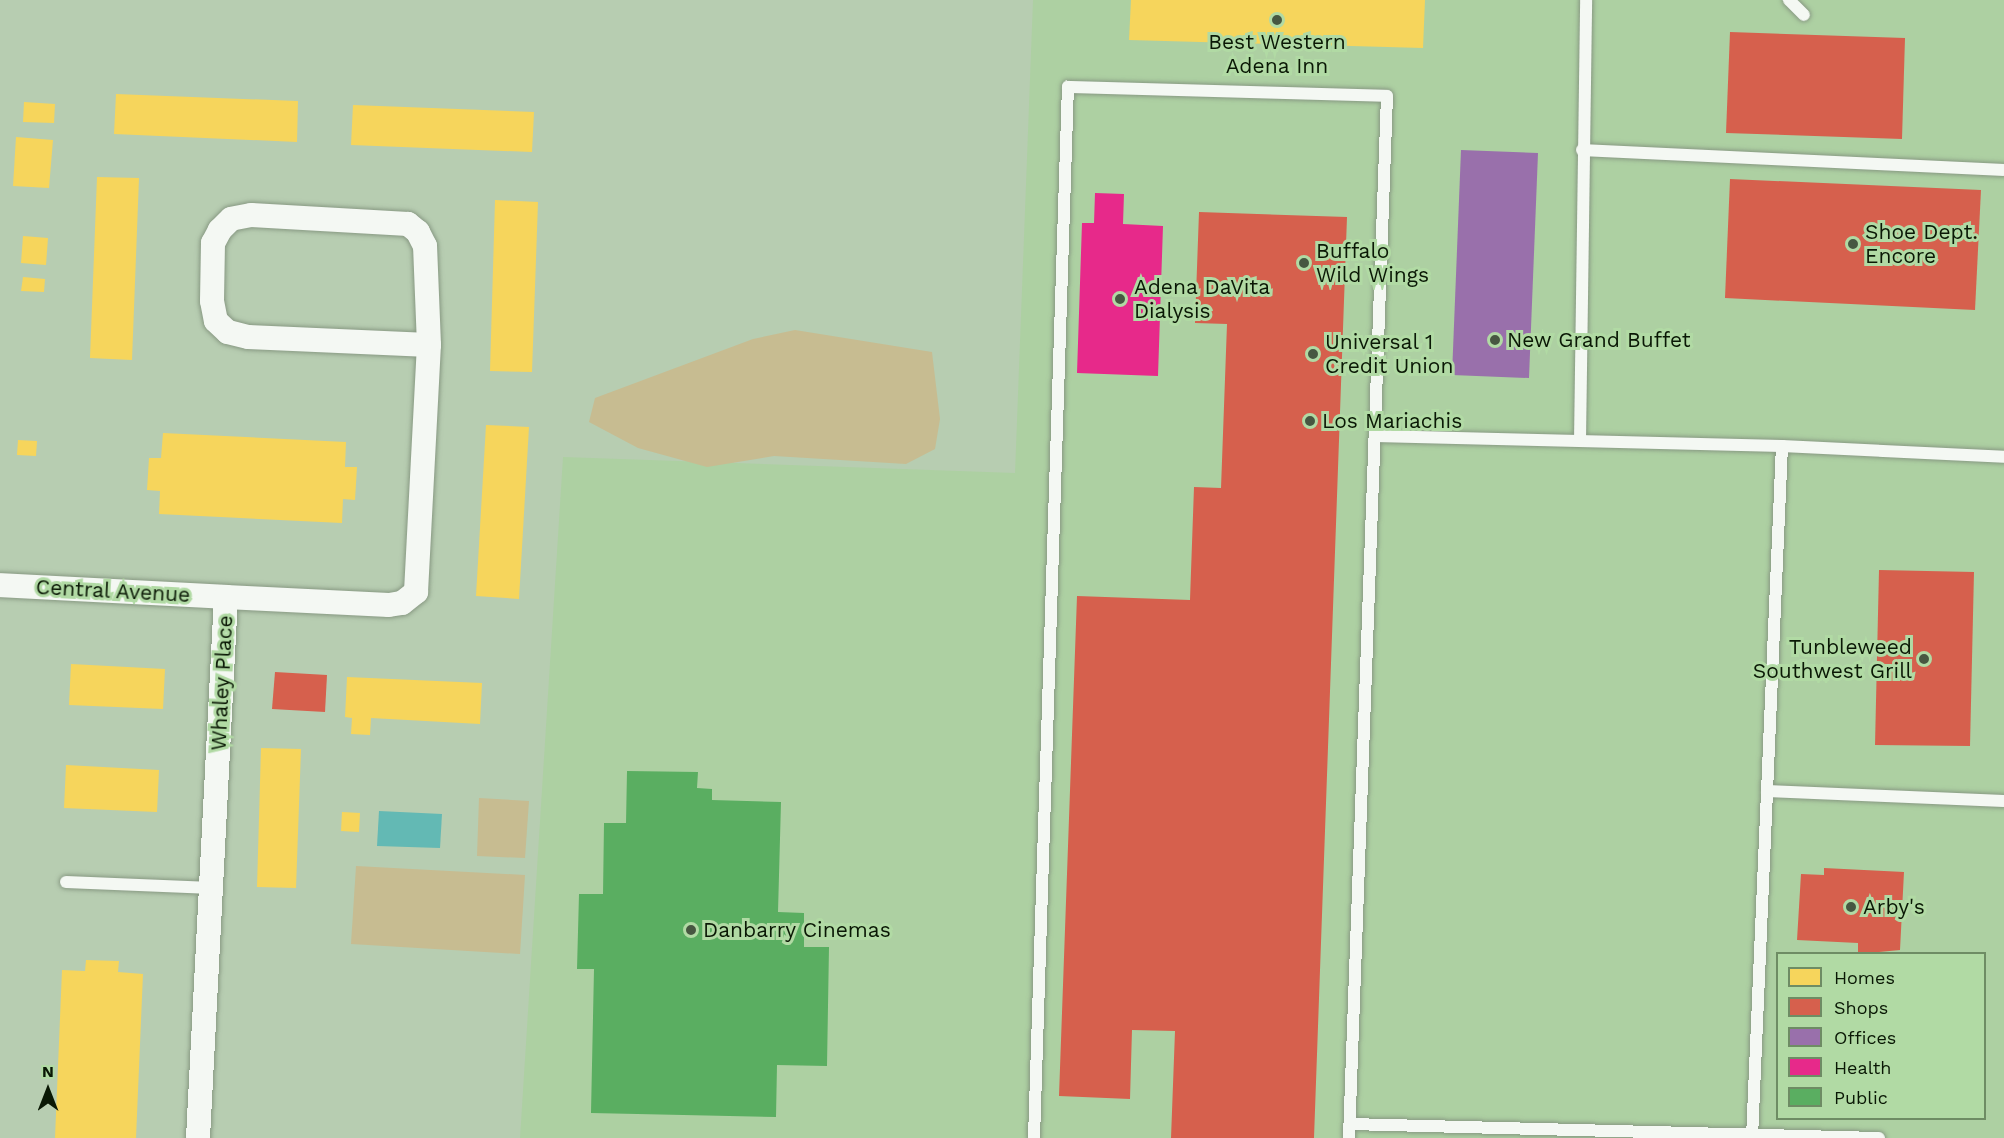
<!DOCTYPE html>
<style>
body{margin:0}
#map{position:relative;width:2004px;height:1138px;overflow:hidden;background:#b7cdb1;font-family:"Work Sans",sans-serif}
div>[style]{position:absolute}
.built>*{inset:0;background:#add0a2}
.green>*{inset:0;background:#c7bc91}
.water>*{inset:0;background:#63b9b4}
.homes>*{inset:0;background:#f6d55c}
.shops>*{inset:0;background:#d6604d}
.offices>*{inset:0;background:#9970ab}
.health>*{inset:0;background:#e7298a}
.public>*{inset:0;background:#5aae61}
.roads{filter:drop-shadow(0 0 2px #889983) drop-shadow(0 0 2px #889983)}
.lane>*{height:12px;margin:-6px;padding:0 6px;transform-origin:6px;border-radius:6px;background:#f4f8f3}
.street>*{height:24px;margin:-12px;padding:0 12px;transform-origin:12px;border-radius:12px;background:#f4f8f3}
.dots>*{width:16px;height:16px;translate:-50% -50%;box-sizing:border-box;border:3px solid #b1daa4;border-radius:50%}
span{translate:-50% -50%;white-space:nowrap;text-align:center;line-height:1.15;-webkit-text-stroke:6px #b1daa4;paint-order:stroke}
.poi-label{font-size:21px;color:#0a1805}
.left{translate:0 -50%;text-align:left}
.right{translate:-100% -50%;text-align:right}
.street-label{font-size:21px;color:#0a1805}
.legend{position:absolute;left:1776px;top:952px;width:210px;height:168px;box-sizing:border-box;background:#b1daa4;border:2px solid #6e8c64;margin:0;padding:8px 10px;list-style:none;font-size:18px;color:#0a1805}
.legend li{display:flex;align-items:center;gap:12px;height:30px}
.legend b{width:30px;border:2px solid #6e8c64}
.north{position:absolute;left:18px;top:1060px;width:60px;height:60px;-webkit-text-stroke:4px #b1daa4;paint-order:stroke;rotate:0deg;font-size:16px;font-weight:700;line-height:24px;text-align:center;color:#0a1805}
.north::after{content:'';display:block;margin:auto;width:21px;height:27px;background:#0a1805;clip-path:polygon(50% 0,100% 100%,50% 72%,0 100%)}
</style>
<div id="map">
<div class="built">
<div style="clip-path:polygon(evenodd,1033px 0,2004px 0,2004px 1138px,520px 1138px,563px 457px,1015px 473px,1033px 0,1778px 954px,1984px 954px,1984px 1118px,1778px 1118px,1778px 954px)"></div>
</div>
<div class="green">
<div style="clip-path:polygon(795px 330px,932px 352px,940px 419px,935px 449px,906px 464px,774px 456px,707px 467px,638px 448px,589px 422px,595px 398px,753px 339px)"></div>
<div style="clip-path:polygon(479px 798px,529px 801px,525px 858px,477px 856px)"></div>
<div style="clip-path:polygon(356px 866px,525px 875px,520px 954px,351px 944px)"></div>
</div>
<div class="water">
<div style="clip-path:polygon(379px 811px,442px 814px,440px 848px,377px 846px)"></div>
</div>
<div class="homes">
<div style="clip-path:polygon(1131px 0,1425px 0,1423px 48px,1129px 40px)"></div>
<div style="clip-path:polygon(116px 94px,298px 101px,297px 142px,114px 134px)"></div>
<div style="clip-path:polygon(24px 102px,55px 104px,54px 123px,23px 122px)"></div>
<div style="clip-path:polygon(353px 105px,534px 112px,532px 152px,351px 145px)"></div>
<div style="clip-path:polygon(16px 137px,53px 140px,49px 188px,13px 186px)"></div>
<div style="clip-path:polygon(97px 177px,139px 178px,132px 360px,90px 358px)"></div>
<div style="clip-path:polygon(495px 200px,538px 202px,532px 372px,490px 371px)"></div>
<div style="clip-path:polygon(23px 236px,48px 238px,46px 265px,21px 263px)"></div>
<div style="clip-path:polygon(23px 277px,45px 279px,44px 292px,21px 291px)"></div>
<div style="clip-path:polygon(486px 425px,529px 427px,519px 599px,476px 596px)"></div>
<div style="clip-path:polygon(163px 433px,346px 442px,345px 467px,357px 467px,355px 500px,343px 499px,342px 523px,159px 514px,160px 491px,147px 490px,149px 458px,161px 458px)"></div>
<div style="clip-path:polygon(18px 440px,37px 441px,36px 456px,17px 455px)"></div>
<div style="clip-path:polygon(71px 664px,165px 669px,163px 709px,69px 705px)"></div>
<div style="clip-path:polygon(347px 677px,482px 683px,480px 724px,371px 718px,370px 735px,351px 734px,352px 718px,345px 717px)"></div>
<div style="clip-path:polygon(261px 748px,301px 749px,296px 888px,257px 887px)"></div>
<div style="clip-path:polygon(66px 765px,159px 770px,157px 812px,64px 808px)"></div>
<div style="clip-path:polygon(342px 812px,360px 813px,359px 832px,341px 831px)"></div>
<div style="clip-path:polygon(86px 960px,119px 961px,118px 972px,143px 974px,136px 1138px,55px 1138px,62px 970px,85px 971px)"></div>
</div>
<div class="shops">
<div style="clip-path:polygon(1730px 32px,1905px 38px,1902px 139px,1726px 133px)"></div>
<div style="clip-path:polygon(1730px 179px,1981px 190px,1975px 310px,1725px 298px)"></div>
<div style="clip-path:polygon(1199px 212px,1347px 217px,1314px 1138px,1171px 1138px,1175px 1031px,1132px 1030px,1130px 1099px,1059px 1096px,1077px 596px,1190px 600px,1194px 487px,1221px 488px,1227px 324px,1195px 323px)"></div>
<div style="clip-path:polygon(1879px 570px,1974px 572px,1970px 746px,1875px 745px)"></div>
<div style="clip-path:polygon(275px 672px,327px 675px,325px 712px,272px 709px)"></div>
<div style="clip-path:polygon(1824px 868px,1904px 872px,1900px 950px,1858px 954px,1858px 943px,1797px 940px,1801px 874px,1824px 875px)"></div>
</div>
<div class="offices">
<div style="clip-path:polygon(1461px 150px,1538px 153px,1529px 378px,1452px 375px)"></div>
</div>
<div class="health">
<div style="clip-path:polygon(1095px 193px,1124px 194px,1123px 224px,1163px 226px,1158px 376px,1077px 373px,1082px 223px,1094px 223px)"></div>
</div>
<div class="public">
<div style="clip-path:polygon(627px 771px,698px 772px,697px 788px,712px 789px,712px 800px,781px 802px,778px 912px,804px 913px,804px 947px,829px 947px,827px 1066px,777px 1065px,776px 1117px,591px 1113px,594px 969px,577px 969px,579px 894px,603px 894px,604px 823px,626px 823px)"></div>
</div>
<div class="roads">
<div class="lane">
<div style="left:1789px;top:0;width:21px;rotate:45deg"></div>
<div style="left:1582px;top:150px;width:422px;rotate:2.7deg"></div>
<div style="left:1375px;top:436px;width:407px;rotate:1.4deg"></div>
<div style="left:1782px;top:446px;width:222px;rotate:2.8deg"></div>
<div style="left:1580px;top:441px;width:441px;rotate:-89.2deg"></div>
<div style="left:1767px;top:791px;width:237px;rotate:2.4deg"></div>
<div style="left:66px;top:882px;width:146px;rotate:2.4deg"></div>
<div style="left:1350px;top:1124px;width:529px;rotate:1.52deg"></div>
<div style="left:1034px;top:1138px;width:1052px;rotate:-88.15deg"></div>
<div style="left:1068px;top:87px;width:319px;rotate:1.6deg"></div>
<div style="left:1387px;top:96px;width:1043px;rotate:92.09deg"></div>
<div style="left:1752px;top:1138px;width:693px;rotate:-87.52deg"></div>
</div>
<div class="street">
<div style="left:0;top:585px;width:226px;rotate:3deg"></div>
<div style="left:198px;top:1138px;width:542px;rotate:-87.04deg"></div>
<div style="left:226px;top:597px;width:163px;rotate:2.8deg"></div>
<div style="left:389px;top:605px;width:13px;rotate:-9deg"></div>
<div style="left:402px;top:603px;width:18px;rotate:-38deg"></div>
<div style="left:416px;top:592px;width:247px;rotate:-87deg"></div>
<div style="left:429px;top:345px;width:99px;rotate:-92.3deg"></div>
<div style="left:425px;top:246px;width:16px;rotate:-117deg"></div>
<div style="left:418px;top:232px;width:13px;rotate:-141deg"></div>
<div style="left:408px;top:224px;width:157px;rotate:-176.7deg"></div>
<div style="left:251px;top:215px;width:20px;rotate:169deg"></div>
<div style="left:231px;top:219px;width:16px;rotate:135deg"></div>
<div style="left:220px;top:230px;width:15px;rotate:118deg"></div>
<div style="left:213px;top:243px;width:58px;rotate:91deg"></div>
<div style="left:212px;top:301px;width:20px;rotate:79deg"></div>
<div style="left:216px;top:321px;width:16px;rotate:43deg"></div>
<div style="left:228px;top:332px;width:21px;rotate:14deg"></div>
<div style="left:248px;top:337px;width:181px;rotate:2.5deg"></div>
</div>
</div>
<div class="dots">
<div style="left:1277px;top:20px;background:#475741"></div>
<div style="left:1853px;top:244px;background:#475741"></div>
<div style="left:1304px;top:263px;background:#475741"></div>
<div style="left:1120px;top:299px;background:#475741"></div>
<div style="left:1495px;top:340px;background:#475741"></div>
<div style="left:1313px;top:354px;background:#475741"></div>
<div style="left:1310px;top:421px;background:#475741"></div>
<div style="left:1924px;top:659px;background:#475741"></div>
<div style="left:1851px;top:907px;background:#475741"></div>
<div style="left:691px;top:930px;background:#475741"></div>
</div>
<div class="poi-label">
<span style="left:1277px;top:54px">Best Western<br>Adena Inn</span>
<span class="left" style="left:1865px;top:244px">Shoe Dept.<br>Encore</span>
<span class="left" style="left:1316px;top:263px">Buffalo<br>Wild Wings</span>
<span class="left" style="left:1134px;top:299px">Adena DaVita<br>Dialysis</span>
<span class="left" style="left:1507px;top:340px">New Grand Buffet</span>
<span class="left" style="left:1325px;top:354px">Universal 1<br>Credit Union</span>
<span class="left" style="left:1322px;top:421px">Los Mariachis</span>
<span class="right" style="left:1912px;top:659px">Tunbleweed<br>Southwest Grill</span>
<span class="left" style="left:1863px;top:907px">Arby's</span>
<span class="left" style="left:703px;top:930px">Danbarry Cinemas</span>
</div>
<div class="street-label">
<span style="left:113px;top:591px;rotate:3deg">Central Avenue</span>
<span style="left:222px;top:683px;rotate:-87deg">Whaley Place</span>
</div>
<ul class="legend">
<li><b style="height:16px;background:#f6d55c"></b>Homes</li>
<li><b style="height:16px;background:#d6604d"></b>Shops</li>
<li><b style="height:16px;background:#9970ab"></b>Offices</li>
<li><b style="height:16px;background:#e7298a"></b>Health</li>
<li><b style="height:16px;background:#5aae61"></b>Public</li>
</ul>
<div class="north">N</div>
</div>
